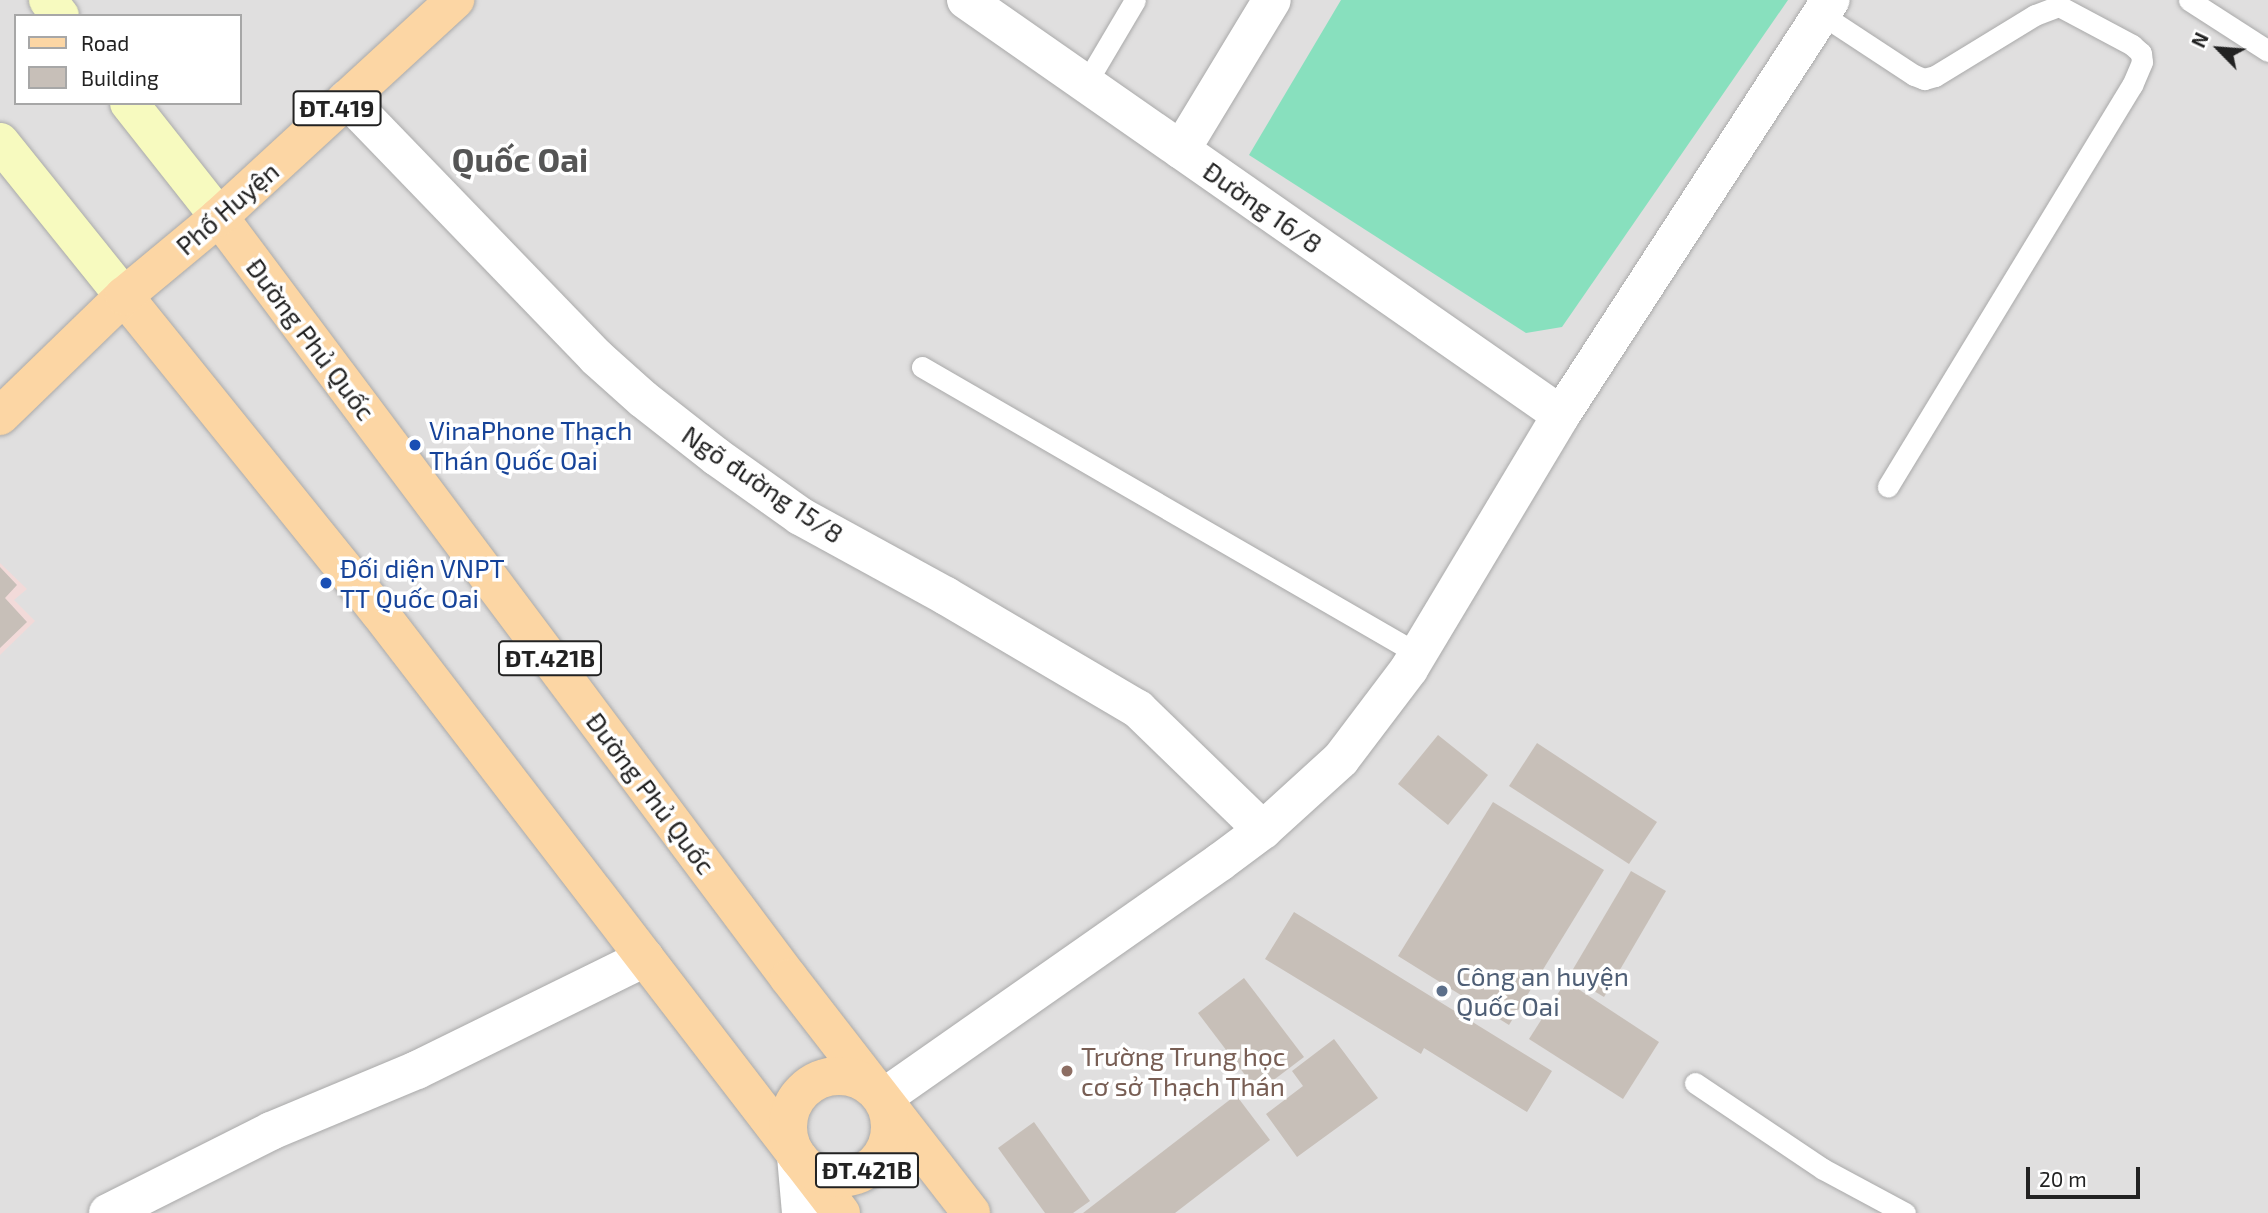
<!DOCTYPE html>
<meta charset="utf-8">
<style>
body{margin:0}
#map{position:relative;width:2268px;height:1213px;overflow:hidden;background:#f2efe9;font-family:"Exo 2",sans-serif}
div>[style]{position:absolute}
.residential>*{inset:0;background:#e0dfdf}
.commercial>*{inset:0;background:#f2dad9}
.pitch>*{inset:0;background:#88e0be}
.building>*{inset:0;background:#c7bfb8}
.roads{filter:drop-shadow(0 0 2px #a9a9a9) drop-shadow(0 0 2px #a9a9a9)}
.service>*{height:21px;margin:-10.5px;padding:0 10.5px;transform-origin:10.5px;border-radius:10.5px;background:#fff}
.minor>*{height:38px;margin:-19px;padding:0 19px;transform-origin:19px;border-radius:19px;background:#fff}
.tertiary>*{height:38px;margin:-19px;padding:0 19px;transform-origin:19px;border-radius:19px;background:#fff}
.secondary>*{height:38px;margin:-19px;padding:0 19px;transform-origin:19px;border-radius:19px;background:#f7fabf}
.primary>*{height:38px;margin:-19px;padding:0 19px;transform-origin:19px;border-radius:19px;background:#fcd6a4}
.primary>.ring{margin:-19px;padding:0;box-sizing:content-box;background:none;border:38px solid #fcd6a4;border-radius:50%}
.dots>*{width:19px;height:19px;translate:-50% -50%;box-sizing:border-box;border:4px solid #fff;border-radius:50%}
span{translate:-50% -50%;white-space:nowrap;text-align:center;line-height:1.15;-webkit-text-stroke:7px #fff;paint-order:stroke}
.shield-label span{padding:2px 5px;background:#fff;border:2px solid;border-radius:5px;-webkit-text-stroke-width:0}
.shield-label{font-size:24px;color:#222;font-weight:700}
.street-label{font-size:26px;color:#222}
.transit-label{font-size:26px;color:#164399}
.left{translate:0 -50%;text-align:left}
.service-label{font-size:26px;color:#4e5e75}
.education-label{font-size:26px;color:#785e54}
.district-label{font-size:33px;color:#555;font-weight:700}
.legend{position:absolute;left:14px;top:14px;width:228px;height:91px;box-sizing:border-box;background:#fff;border:2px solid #a7a7a7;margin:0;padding:9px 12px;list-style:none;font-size:21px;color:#222}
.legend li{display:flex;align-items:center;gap:14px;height:35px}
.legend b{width:35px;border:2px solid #a7a7a7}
.north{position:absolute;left:2184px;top:14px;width:70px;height:70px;-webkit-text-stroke:5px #fff;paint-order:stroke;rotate:295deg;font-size:19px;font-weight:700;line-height:28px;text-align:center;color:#222}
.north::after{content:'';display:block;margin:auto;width:24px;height:32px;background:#222;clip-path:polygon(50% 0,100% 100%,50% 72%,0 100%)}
.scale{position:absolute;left:2026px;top:1167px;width:114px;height:32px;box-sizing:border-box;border:4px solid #222;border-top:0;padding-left:9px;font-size:21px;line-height:24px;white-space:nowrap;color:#222;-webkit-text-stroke:5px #fff;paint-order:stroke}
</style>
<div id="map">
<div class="residential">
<div style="clip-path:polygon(evenodd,0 0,2268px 0,2268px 1213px,0 1213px,0 0,16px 16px,240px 16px,240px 103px,16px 103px,16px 16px)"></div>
</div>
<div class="commercial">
<div style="clip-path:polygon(0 563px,27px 589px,14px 600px,35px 621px,0 655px)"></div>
</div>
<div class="pitch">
<div style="clip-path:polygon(1341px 0,1788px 0,1562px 327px,1526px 333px,1249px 155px)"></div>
</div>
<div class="building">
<div style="clip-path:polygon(0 567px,17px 585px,5px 598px,27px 622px,0 648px)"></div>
<div style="clip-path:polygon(1438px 735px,1488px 775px,1448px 825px,1398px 784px)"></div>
<div style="clip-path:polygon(1537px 743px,1657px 822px,1629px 864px,1509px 786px)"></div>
<div style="clip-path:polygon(1493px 802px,1604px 870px,1509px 1025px,1398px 956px)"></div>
<div style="clip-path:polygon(1631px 871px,1666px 891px,1604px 997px,1569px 976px)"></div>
<div style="clip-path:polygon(1294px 912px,1552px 1071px,1527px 1112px,1424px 1048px,1421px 1054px,1265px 959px)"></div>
<div style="clip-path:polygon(1244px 978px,1304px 1057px,1258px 1092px,1198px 1013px)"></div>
<div style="clip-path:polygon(1566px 981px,1659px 1042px,1623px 1099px,1529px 1039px)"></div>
<div style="clip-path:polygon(1334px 1039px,1378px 1098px,1297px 1157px,1266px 1114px,1303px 1086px,1292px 1071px)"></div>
<div style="clip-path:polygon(1236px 1095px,1270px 1140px,1175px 1213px,1083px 1213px)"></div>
<div style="clip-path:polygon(1034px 1122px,1090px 1201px,1073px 1213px,1045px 1213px,998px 1148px)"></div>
</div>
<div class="roads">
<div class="service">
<div style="left:2189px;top:0;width:94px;rotate:32.8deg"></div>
<div style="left:1821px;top:14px;width:111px;rotate:33.3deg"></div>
<div style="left:1914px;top:75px;width:11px;rotate:22deg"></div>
<div style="left:1924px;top:79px;width:11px;rotate:-15deg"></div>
<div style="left:1935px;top:76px;width:117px;rotate:-31.4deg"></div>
<div style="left:2035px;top:15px;width:26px;rotate:-21deg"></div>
<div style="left:2059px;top:6px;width:83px;rotate:28.1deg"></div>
<div style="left:2132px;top:45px;width:12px;rotate:42deg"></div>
<div style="left:2141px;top:53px;width:9px;rotate:84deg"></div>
<div style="left:2142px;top:62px;width:25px;rotate:113deg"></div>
<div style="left:2132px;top:85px;width:470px;rotate:121.3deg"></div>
<div style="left:1086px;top:83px;width:96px;rotate:-59.4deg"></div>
<div style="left:922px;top:367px;width:573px;rotate:30.05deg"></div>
<div style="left:1695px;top:1083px;width:154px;rotate:33.9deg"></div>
<div style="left:1823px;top:1169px;width:93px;rotate:28.2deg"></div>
</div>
<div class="minor">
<div style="left:966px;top:0;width:725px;rotate:34.89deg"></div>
<div style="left:347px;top:99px;width:359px;rotate:46deg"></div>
<div style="left:596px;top:357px;width:63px;rotate:41.8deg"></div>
<div style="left:643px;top:399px;width:94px;rotate:38.1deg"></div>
<div style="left:717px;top:457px;width:102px;rotate:35.4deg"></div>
<div style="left:800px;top:516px;width:166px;rotate:28.7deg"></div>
<div style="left:946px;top:596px;width:223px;rotate:30.5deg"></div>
<div style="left:1138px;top:709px;width:174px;rotate:44.1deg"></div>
<div style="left:1181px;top:150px;width:175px;rotate:-58.8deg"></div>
<div style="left:883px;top:1098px;width:411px;rotate:-35deg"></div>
<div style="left:1220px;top:862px;width:54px;rotate:-36.7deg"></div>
<div style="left:1263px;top:830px;width:105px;rotate:-42.3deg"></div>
<div style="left:1341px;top:759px;width:113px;rotate:-52.9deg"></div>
<div style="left:1409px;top:669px;width:296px;rotate:-59.1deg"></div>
<div style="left:1561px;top:415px;width:495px;rotate:-57deg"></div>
<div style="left:108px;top:1213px;width:182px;rotate:-26.7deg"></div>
<div style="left:271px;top:1131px;width:158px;rotate:-22.7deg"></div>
<div style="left:417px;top:1070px;width:254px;rotate:-26.2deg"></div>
</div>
<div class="tertiary">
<div style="left:796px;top:1156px;width:57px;rotate:85deg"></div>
</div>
<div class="secondary">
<div style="left:48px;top:0;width:20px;rotate:53deg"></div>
<div style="left:129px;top:103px;width:145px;rotate:51.7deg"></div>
<div style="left:0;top:142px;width:198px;rotate:51.2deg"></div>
</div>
<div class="primary">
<div style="left:219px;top:217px;width:951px;rotate:53.17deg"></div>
<div style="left:789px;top:978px;width:297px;rotate:52.2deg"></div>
<div style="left:124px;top:296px;width:406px;rotate:51.1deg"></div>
<div style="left:379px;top:612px;width:758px;rotate:52.45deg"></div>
<div style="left:0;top:416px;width:173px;rotate:-44.1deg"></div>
<div style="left:124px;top:296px;width:124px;rotate:-39.7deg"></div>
<div style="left:219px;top:217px;width:321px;rotate:-42.6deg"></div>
<div class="ring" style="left:788px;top:1076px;width:64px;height:64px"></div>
</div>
</div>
<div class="dots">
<div style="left:415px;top:445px;background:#1a4fb4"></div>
<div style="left:326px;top:583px;background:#1a4fb4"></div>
<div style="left:1442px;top:991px;background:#5c6f8a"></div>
<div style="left:1067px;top:1071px;background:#8d6e63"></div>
</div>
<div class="shield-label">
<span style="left:337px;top:108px">ĐT.419</span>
<span style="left:550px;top:658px">ĐT.421B</span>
<span style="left:867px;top:1170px">ĐT.421B</span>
</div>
<div class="street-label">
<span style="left:1263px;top:207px;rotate:35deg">Đường 16/8</span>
<span style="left:227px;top:208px;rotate:-41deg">Phố Huyện</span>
<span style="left:311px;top:339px;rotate:53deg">Đường Phủ Quốc</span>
<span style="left:763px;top:484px;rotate:34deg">Ngõ đường 15/8</span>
<span style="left:651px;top:793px;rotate:53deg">Đường Phủ Quốc</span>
</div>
<div class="transit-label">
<span class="left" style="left:429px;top:445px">VinaPhone Thạch<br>Thán Quốc Oai</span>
<span class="left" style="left:340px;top:583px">Đối diện VNPT<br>TT Quốc Oai</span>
</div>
<div class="service-label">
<span class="left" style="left:1456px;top:991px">Công an huyện<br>Quốc Oai</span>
</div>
<div class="education-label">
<span class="left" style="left:1081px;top:1071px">Trường Trung học<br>cơ sở Thạch Thán</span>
</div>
<div class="district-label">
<span style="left:520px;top:160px">Quốc Oai</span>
</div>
<ul class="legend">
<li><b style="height:9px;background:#fcd6a4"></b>Road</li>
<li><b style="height:19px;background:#c7bfb8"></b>Building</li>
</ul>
<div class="north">N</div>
<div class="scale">20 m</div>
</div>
